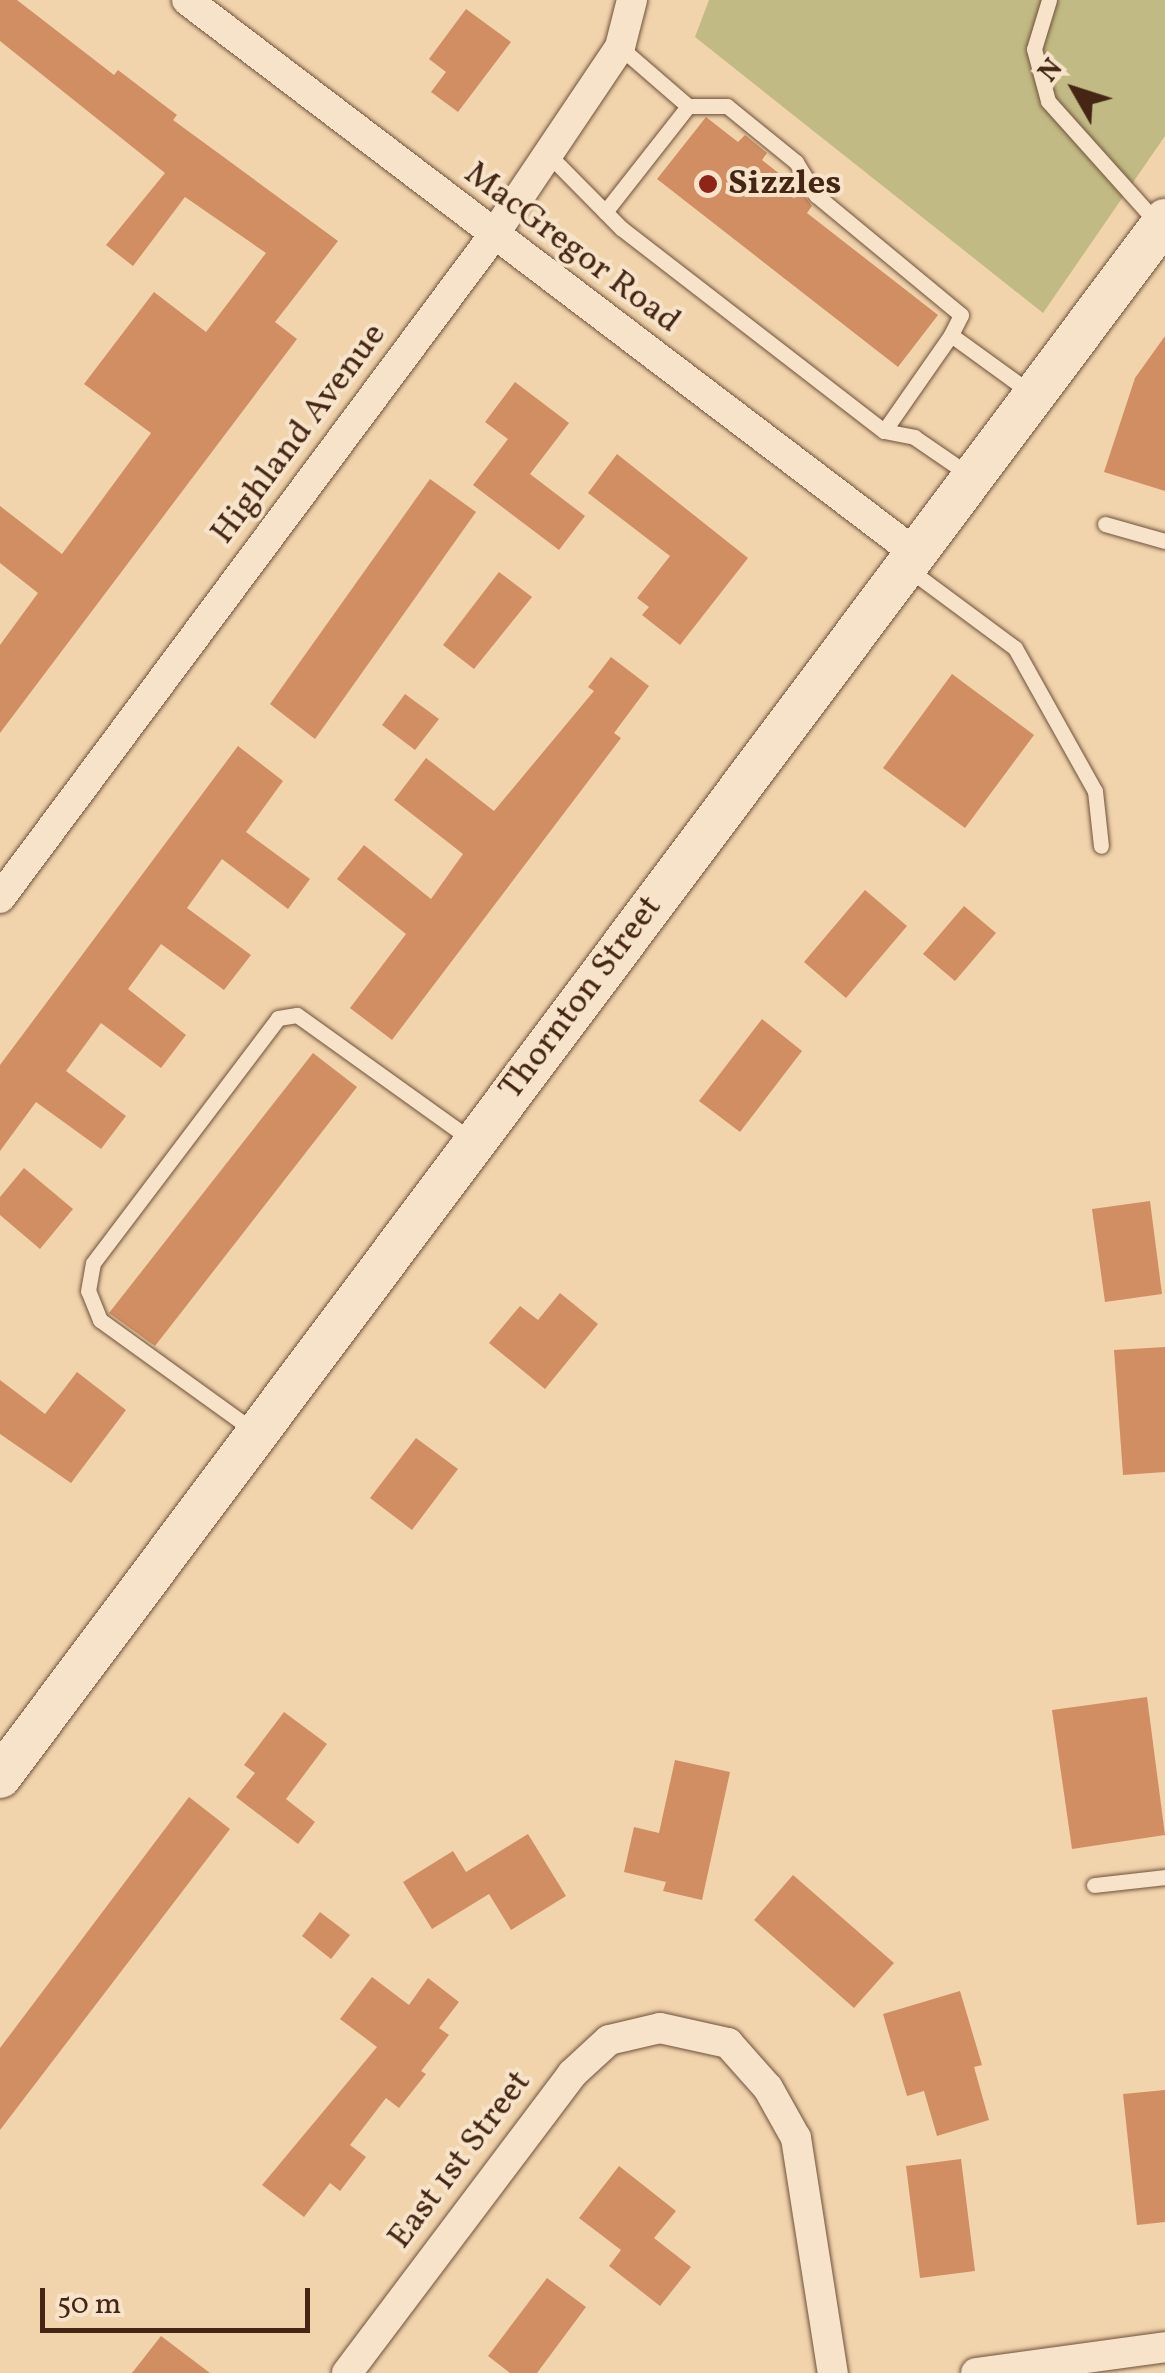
<!DOCTYPE html>
<style>
body{margin:0}
#map{position:relative;width:1165px;height:2373px;overflow:hidden;background:#f1d4ac;font-family:Vollkorn,serif}
div>[style]{position:absolute}
.green>*{inset:0;background:#c2ba84}
.building>*{inset:0;background:#d18e63}
.roads{filter:drop-shadow(0 0 2px #70523b) drop-shadow(0 0 2px #70523b)}
.lane>*{height:15px;margin:-7.5px;padding:0 7.5px;transform-origin:7.5px;border-radius:7.5px;background:#f6e3c9}
.street>*{height:30px;margin:-15px;padding:0 15px;transform-origin:15px;border-radius:15px;background:#f6e3c9}
.secondary>*{height:42px;margin:-21px;padding:0 21px;transform-origin:21px;border-radius:21px;background:#f6e3c9}
.dots>*{width:28px;height:28px;translate:-50% -50%;box-sizing:border-box;border:5px solid #f6e3c9;border-radius:50%}
span{translate:-50% -50%;white-space:nowrap;text-align:center;line-height:1.15;-webkit-text-stroke:8px #f6e3c9;paint-order:stroke}
.poi-label{font-size:35px;color:#452615;font-weight:700}
.left{translate:0 -50%;text-align:left}
.street-label{font-size:35px;color:#452615}
.north{position:absolute;left:1025px;top:40px;width:100px;height:100px;-webkit-text-stroke:8px #f6e3c9;paint-order:stroke;rotate:309deg;font-size:28px;font-weight:700;line-height:40px;text-align:center;color:#452615}
.north::after{content:'';display:block;margin:auto;width:35px;height:45px;background:#452615;clip-path:polygon(50% 0,100% 100%,50% 72%,0 100%)}
.scale{position:absolute;left:40px;top:2288px;width:270px;height:45px;box-sizing:border-box;border:5px solid #452615;border-top:0;padding-left:12px;font-size:30px;line-height:35px;white-space:nowrap;color:#452615;-webkit-text-stroke:8px #f6e3c9;paint-order:stroke}
</style>
<div id="map">
<div class="green">
<div style="clip-path:polygon(709px 0,1165px 0,1165px 136px,1043px 313px,695px 37px)"></div>
</div>
<div class="building">
<div style="clip-path:polygon(0 0,17px 0,114px 75px,118px 70px,177px 115px,173px 120px,338px 241px,275px 322px,297px 339px,0 733px,0 645px,38px 593px,0 563px,0 506px,62px 554px,151px 433px,84px 384px,154px 292px,206px 332px,266px 253px,185px 197px,133px 266px,106px 245px,165px 173px,0 41px)"></div>
<div style="clip-path:polygon(466px 9px,511px 42px,458px 112px,431px 92px,446px 72px,429px 59px)"></div>
<div style="clip-path:polygon(706px 117px,738px 142px,745px 135px,767px 153px,762px 160px,800px 190px,812px 206px,807px 213px,938px 315px,898px 367px,657px 179px)"></div>
<div style="clip-path:polygon(1165px 336px,1165px 491px,1104px 472px,1135px 378px)"></div>
<div style="clip-path:polygon(515px 382px,569px 423px,530px 474px,585px 516px,559px 550px,473px 485px,508px 439px,485px 422px)"></div>
<div style="clip-path:polygon(617px 454px,748px 558px,680px 645px,642px 615px,649px 607px,637px 598px,670px 556px,588px 493px)"></div>
<div style="clip-path:polygon(430px 479px,476px 512px,315px 739px,270px 704px)"></div>
<div style="clip-path:polygon(499px 572px,532px 597px,474px 669px,443px 645px)"></div>
<div style="clip-path:polygon(611px 657px,649px 686px,614px 733px,621px 738px,392px 1040px,350px 1008px,406px 934px,337px 879px,364px 845px,431px 899px,463px 854px,394px 800px,426px 758px,494px 811px,594px 691px,588px 687px)"></div>
<div style="clip-path:polygon(952px 674px,1034px 735px,965px 828px,883px 768px)"></div>
<div style="clip-path:polygon(405px 694px,439px 719px,415px 750px,382px 725px)"></div>
<div style="clip-path:polygon(238px 746px,283px 781px,246px 832px,310px 879px,288px 909px,222px 859px,187px 908px,251px 955px,224px 990px,161px 944px,128px 989px,186px 1035px,161px 1068px,101px 1023px,66px 1071px,126px 1116px,101px 1149px,36px 1102px,0 1151px,0 1065px)"></div>
<div style="clip-path:polygon(865px 890px,907px 926px,846px 998px,804px 962px)"></div>
<div style="clip-path:polygon(964px 906px,996px 933px,955px 981px,923px 954px)"></div>
<div style="clip-path:polygon(762px 1019px,802px 1051px,740px 1132px,699px 1101px)"></div>
<div style="clip-path:polygon(313px 1053px,357px 1087px,155px 1346px,109px 1313px)"></div>
<div style="clip-path:polygon(24px 1168px,73px 1209px,40px 1249px,0 1215px,0 1197px)"></div>
<div style="clip-path:polygon(1150px 1201px,1162px 1294px,1105px 1302px,1092px 1209px)"></div>
<div style="clip-path:polygon(560px 1293px,598px 1324px,545px 1389px,489px 1343px,520px 1306px,538px 1320px)"></div>
<div style="clip-path:polygon(1165px 1347px,1165px 1472px,1123px 1475px,1114px 1350px)"></div>
<div style="clip-path:polygon(77px 1372px,126px 1410px,71px 1483px,0 1434px,0 1380px,45px 1414px)"></div>
<div style="clip-path:polygon(416px 1438px,458px 1469px,412px 1530px,370px 1498px)"></div>
<div style="clip-path:polygon(1147px 1697px,1165px 1835px,1072px 1849px,1052px 1710px)"></div>
<div style="clip-path:polygon(284px 1712px,327px 1744px,286px 1799px,315px 1822px,298px 1844px,236px 1797px,255px 1773px,244px 1765px)"></div>
<div style="clip-path:polygon(675px 1760px,730px 1772px,702px 1900px,663px 1891px,666px 1882px,624px 1872px,634px 1827px,659px 1833px)"></div>
<div style="clip-path:polygon(189px 1797px,230px 1829px,0 2130px,0 2048px)"></div>
<div style="clip-path:polygon(528px 1834px,566px 1896px,511px 1930px,489px 1894px,432px 1929px,403px 1882px,453px 1851px,466px 1872px)"></div>
<div style="clip-path:polygon(793px 1875px,894px 1963px,854px 2008px,754px 1920px)"></div>
<div style="clip-path:polygon(320px 1912px,350px 1935px,331px 1959px,302px 1936px)"></div>
<div style="clip-path:polygon(372px 1977px,409px 2005px,428px 1978px,459px 2002px,439px 2028px,449px 2035px,421px 2071px,426px 2074px,399px 2108px,386px 2098px,350px 2145px,366px 2157px,340px 2191px,330px 2183px,304px 2217px,262px 2185px,377px 2047px,340px 2019px)"></div>
<div style="clip-path:polygon(960px 1991px,982px 2065px,974px 2067px,989px 2120px,937px 2136px,924px 2091px,907px 2096px,883px 2014px)"></div>
<div style="clip-path:polygon(1165px 2090px,1165px 2222px,1137px 2225px,1123px 2094px)"></div>
<div style="clip-path:polygon(961px 2159px,975px 2271px,920px 2278px,906px 2166px)"></div>
<div style="clip-path:polygon(619px 2166px,676px 2211px,654px 2238px,691px 2267px,660px 2306px,609px 2266px,621px 2250px,579px 2218px)"></div>
<div style="clip-path:polygon(547px 2278px,586px 2307px,537px 2373px,510px 2373px,488px 2356px)"></div>
<div style="clip-path:polygon(161px 2336px,210px 2373px,132px 2373px)"></div>
</div>
<div class="roads">
<div class="lane">
<div style="left:1049px;top:0;width:51px;rotate:107deg"></div>
<div style="left:1034px;top:49px;width:54px;rotate:74.9deg"></div>
<div style="left:1048px;top:101px;width:164px;rotate:48.2deg"></div>
<div style="left:688px;top:106px;width:39px"></div>
<div style="left:727px;top:106px;width:89px;rotate:39.1deg"></div>
<div style="left:796px;top:162px;width:39px;rotate:59deg"></div>
<div style="left:816px;top:195px;width:188px;rotate:39.6deg"></div>
<div style="left:961px;top:315px;width:22px;rotate:117deg"></div>
<div style="left:548px;top:154px;width:104px;rotate:45.4deg"></div>
<div style="left:621px;top:228px;width:332px;rotate:37.7deg"></div>
<div style="left:884px;top:431px;width:31px;rotate:11deg"></div>
<div style="left:914px;top:437px;width:69px;rotate:34.4deg"></div>
<div style="left:605px;top:212px;width:135px;rotate:-51.9deg"></div>
<div style="left:688px;top:106px;width:90px;rotate:-139.1deg"></div>
<div style="left:884px;top:431px;width:117px;rotate:-55.1deg"></div>
<div style="left:951px;top:335px;width:99px;rotate:35.9deg"></div>
<div style="left:1105px;top:524px;width:62px;rotate:15.8deg"></div>
<div style="left:907px;top:568px;width:134px;rotate:36.5deg"></div>
<div style="left:1015px;top:648px;width:164px;rotate:60.8deg"></div>
<div style="left:1095px;top:791px;width:55px;rotate:83.8deg"></div>
<div style="left:254px;top:1431px;width:190px;rotate:-144.2deg"></div>
<div style="left:100px;top:1320px;width:31px;rotate:-112deg"></div>
<div style="left:88px;top:1291px;width:28px;rotate:-80deg"></div>
<div style="left:93px;top:1263px;width:307px;rotate:-52.9deg"></div>
<div style="left:278px;top:1018px;width:19px;rotate:-9deg"></div>
<div style="left:297px;top:1015px;width:216px;rotate:35.6deg"></div>
<div style="left:1094px;top:1885px;width:71px;rotate:-6.4deg"></div>
</div>
<div class="street">
<div style="left:187px;top:0;width:913px;rotate:37.21deg"></div>
<div style="left:0;top:898px;width:825px;rotate:-53.32deg"></div>
<div style="left:493px;top:236px;width:228px;rotate:-56.1deg"></div>
<div style="left:620px;top:47px;width:49px;rotate:-75.7deg"></div>
<div style="left:347px;top:2373px;width:374px;rotate:-53deg"></div>
<div style="left:572px;top:2074px;width:50px;rotate:-42.6deg"></div>
<div style="left:609px;top:2040px;width:52px;rotate:-13.2deg"></div>
<div style="left:660px;top:2028px;width:70px;rotate:12.4deg"></div>
<div style="left:728px;top:2043px;width:60px;rotate:48.4deg"></div>
<div style="left:768px;top:2088px;width:57px;rotate:60.8deg"></div>
<div style="left:796px;top:2138px;width:238px;rotate:81.1deg"></div>
<div style="left:976px;top:2373px;width:191px;rotate:-7.8deg"></div>
</div>
<div class="secondary">
<div style="left:0;top:1777px;width:1945px;rotate:-53.19deg"></div>
</div>
</div>
<div class="dots">
<div style="left:708px;top:184px;background:#8f2418"></div>
</div>
<div class="poi-label">
<span class="left" style="left:728px;top:184px">Sizzles</span>
</div>
<div class="street-label">
<span style="left:572px;top:248px;rotate:37deg">MacGregor Road</span>
<span style="left:299px;top:434px;rotate:-53deg">Highland Avenue</span>
<span style="left:581px;top:998px;rotate:-53deg">Thornton Street</span>
<span style="left:460px;top:2160px;rotate:-53deg">East 1st Street</span>
</div>
<div class="north">N</div>
<div class="scale">50 m</div>
</div>
